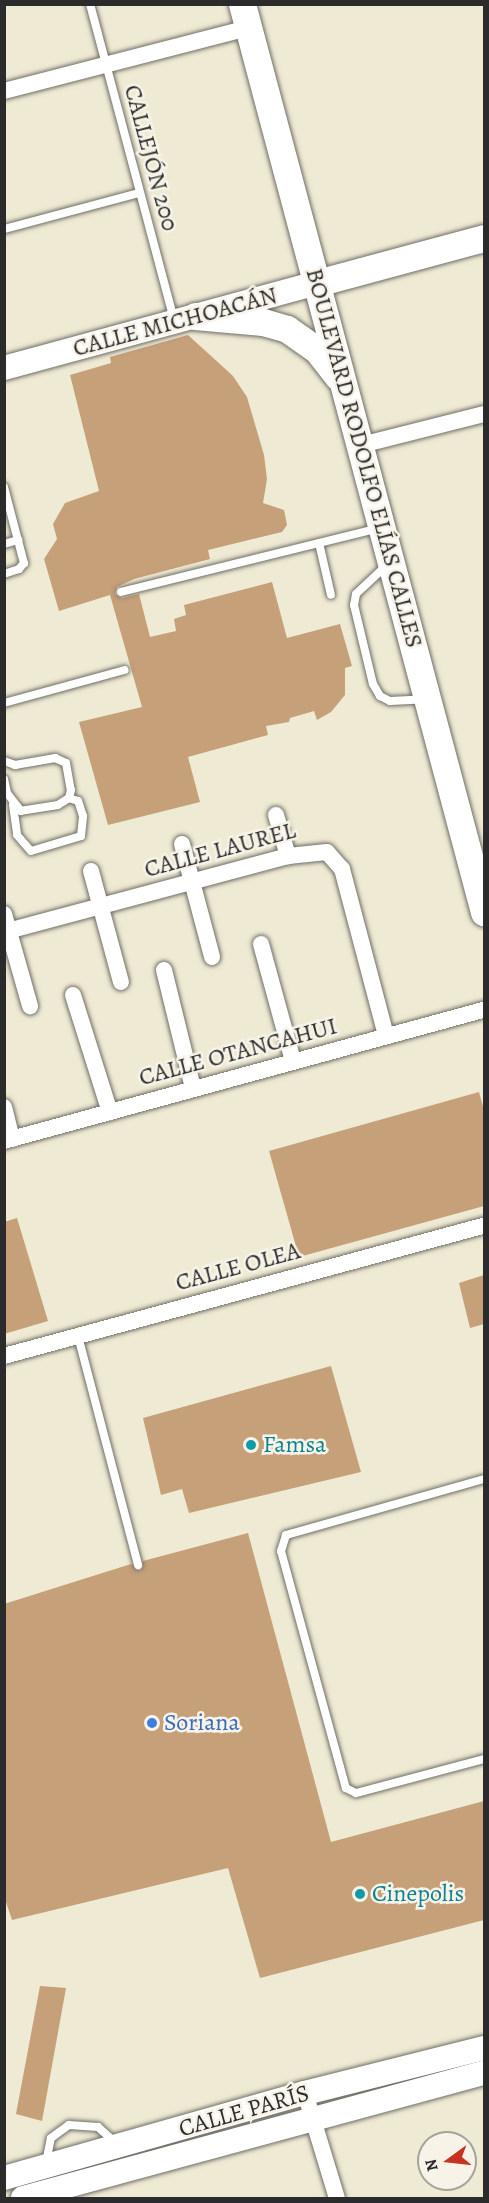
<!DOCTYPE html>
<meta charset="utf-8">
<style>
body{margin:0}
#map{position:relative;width:489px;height:2203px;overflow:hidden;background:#efead4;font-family:Alegreya,serif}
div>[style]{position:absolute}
.building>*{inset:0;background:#c5a079}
.roads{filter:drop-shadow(0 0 2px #706e66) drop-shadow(0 0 2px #706e66)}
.lane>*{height:8px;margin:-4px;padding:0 4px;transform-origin:4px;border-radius:4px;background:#fff}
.street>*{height:16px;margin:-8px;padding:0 8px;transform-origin:8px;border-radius:8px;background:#fff}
.secondary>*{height:24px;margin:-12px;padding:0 12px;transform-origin:12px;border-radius:12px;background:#fff}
.primary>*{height:27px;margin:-13.5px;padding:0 13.5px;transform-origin:13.5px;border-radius:13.5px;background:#fff}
.dots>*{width:16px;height:16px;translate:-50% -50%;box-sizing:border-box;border:3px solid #f7f3e8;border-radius:50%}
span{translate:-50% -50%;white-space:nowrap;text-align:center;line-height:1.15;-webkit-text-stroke:5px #f7f3e8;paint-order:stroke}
.street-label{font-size:24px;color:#2b2b2b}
.culture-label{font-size:24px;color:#0d838f}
.left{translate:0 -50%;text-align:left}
.shop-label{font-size:24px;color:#366cbe}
.frame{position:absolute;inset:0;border:6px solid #2b2b2b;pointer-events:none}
.north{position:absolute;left:417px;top:2131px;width:60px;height:60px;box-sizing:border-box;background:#f7f3e8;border:2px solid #a5a39c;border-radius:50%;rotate:255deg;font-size:16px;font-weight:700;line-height:24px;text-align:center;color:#2b2b2b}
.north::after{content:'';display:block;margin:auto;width:21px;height:27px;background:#c8321e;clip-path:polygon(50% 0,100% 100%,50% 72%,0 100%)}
</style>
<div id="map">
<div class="building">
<div style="clip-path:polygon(188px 335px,233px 376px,247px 397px,264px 455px,267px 479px,263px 503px,284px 510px,287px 525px,282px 532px,208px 550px,210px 559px,134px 579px,117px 587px,115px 594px,122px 598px,139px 594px,150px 637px,176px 631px,174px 619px,186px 615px,184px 605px,272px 582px,287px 638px,340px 624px,352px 666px,345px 668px,345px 695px,331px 712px,317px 720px,314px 711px,290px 718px,289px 722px,266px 726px,268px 735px,188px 757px,200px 802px,108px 825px,79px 722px,142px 707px,110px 595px,59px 611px,44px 559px,57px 539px,53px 524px,65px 503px,99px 491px,70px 375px,111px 363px,110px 357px)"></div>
<div style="clip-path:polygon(479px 1092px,484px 1110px,484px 1206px,299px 1257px,269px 1151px)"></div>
<div style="clip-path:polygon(17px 1218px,48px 1321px,4px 1334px,4px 1222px)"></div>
<div style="clip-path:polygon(484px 1275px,484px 1324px,470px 1328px,459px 1283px)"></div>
<div style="clip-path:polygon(331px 1366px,361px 1472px,189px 1513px,182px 1489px,161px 1495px,143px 1418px)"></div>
<div style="clip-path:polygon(248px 1533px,331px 1842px,484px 1801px,484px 1920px,260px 1978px,228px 1868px,12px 1920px,4px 1896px,4px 1604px,131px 1564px,140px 1571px,143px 1561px)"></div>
<div style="clip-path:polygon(40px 1986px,66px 1988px,42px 2121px,16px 2114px)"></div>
</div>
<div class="roads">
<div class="lane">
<div style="left:90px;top:4px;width:327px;rotate:75.1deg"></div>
<div style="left:4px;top:229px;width:140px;rotate:-14.9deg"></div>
<div style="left:4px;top:487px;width:79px;rotate:75.3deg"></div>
<div style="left:24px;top:563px;width:8px;rotate:130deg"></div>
<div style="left:19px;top:569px;width:16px;rotate:162deg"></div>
<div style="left:319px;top:543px;width:53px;rotate:77deg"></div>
<div style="left:4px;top:544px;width:15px;rotate:-16deg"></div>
<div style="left:387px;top:565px;width:42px;rotate:136.9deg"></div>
<div style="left:356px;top:594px;width:11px;rotate:100deg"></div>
<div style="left:354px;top:605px;width:81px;rotate:76.5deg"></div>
<div style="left:373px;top:684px;width:14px;rotate:60deg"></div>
<div style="left:380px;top:696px;width:11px;rotate:27deg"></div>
<div style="left:390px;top:701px;width:35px;rotate:-3deg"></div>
<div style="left:121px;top:592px;width:266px;rotate:-13.9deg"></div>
<div style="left:4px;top:703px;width:125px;rotate:-15.3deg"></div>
<div style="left:4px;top:761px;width:12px;rotate:20deg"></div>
<div style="left:15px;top:765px;width:41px;rotate:-9.9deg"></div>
<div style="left:55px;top:758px;width:12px;rotate:24deg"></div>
<div style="left:66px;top:763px;width:27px;rotate:80deg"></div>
<div style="left:71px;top:790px;width:8px;rotate:104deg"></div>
<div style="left:69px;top:798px;width:13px;rotate:148deg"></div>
<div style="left:58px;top:805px;width:37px;rotate:171deg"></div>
<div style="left:21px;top:811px;width:23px;rotate:-128deg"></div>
<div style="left:7px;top:793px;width:14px;rotate:-102deg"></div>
<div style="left:13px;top:805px;width:30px;rotate:82deg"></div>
<div style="left:17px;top:835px;width:21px;rotate:49deg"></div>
<div style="left:31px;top:851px;width:52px;rotate:-16.7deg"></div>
<div style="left:81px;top:836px;width:20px;rotate:-84deg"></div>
<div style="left:83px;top:816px;width:16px;rotate:-108deg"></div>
<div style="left:78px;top:801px;width:9px;rotate:-162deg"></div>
<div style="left:78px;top:1336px;width:237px;rotate:75.3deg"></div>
<div style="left:484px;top:1479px;width:206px;rotate:164.2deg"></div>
<div style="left:286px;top:1535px;width:17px;rotate:107deg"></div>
<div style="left:281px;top:1551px;width:246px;rotate:74.7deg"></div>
<div style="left:346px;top:1788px;width:11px;rotate:27deg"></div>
<div style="left:356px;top:1793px;width:132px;rotate:-14.9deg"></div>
<div style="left:46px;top:2163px;width:25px;rotate:-79deg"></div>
<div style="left:51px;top:2138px;width:22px;rotate:-36deg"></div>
<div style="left:69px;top:2125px;width:29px;rotate:4deg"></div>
<div style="left:98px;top:2127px;width:24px;rotate:42deg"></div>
</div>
<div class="street">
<div style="left:4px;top:91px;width:252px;rotate:-14.5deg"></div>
<div style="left:361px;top:445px;width:127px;rotate:-14.1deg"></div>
<div style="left:276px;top:815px;width:43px;rotate:73.7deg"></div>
<div style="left:182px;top:844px;width:117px;rotate:75.1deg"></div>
<div style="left:91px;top:871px;width:115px;rotate:74.9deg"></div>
<div style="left:4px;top:914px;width:96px;rotate:74.2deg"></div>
<div style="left:4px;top:932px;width:294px;rotate:-15deg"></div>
<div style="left:288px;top:856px;width:39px;rotate:-6deg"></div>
<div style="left:327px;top:852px;width:23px;rotate:49deg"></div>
<div style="left:342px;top:869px;width:173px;rotate:75.2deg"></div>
<div style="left:261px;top:944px;width:121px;rotate:74.7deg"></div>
<div style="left:164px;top:970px;width:122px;rotate:76.2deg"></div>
<div style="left:73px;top:995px;width:123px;rotate:72.5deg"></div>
<div style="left:4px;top:1107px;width:33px;rotate:76deg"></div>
<div style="left:4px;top:1141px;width:498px;rotate:-15.3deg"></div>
<div style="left:4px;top:1356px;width:497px;rotate:-15.2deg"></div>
<div style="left:305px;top:2093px;width:110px;rotate:73.1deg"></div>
</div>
<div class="secondary">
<div style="left:4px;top:368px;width:324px;rotate:-15.2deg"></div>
<div style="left:4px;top:2178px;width:313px;rotate:-15.8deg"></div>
<div style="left:305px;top:2093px;width:185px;rotate:-14.1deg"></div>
<div style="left:23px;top:2198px;width:478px;rotate:-15.2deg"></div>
</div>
<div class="primary">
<div style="left:242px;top:4px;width:940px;rotate:75.08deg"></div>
<div style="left:317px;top:283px;width:173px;rotate:-15.1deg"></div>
<div style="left:195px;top:316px;width:68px;rotate:5deg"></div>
<div style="left:263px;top:322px;width:25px;rotate:16deg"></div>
<div style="left:287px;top:329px;width:37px;rotate:35deg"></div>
<div style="left:317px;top:350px;width:34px;rotate:52deg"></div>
</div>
</div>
<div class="dots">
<div style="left:251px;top:1445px;background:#0f9aa8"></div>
<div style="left:152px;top:1723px;background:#3f7fe0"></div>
<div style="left:360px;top:1894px;background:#0f9aa8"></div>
</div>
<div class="street-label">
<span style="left:151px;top:158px;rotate:75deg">CALLEJÓN 200</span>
<span style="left:175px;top:322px;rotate:-15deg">CALLE MICHOACÁN</span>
<span style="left:364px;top:458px;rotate:75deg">BOULEVARD RODOLFO ELÍAS CALLES</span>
<span style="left:220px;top:850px;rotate:-15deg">CALLE LAUREL</span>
<span style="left:238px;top:1052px;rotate:-15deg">CALLE OTANCAHUI</span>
<span style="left:238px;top:1267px;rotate:-15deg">CALLE OLEA</span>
<span style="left:244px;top:2111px;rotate:-16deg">CALLE PARÍS</span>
</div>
<div class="culture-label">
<span class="left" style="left:263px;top:1445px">Famsa</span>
<span class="left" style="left:372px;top:1894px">Cinepolis</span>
</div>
<div class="shop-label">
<span class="left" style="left:164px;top:1723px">Soriana</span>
</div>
<div class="frame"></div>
<div class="north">N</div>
</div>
